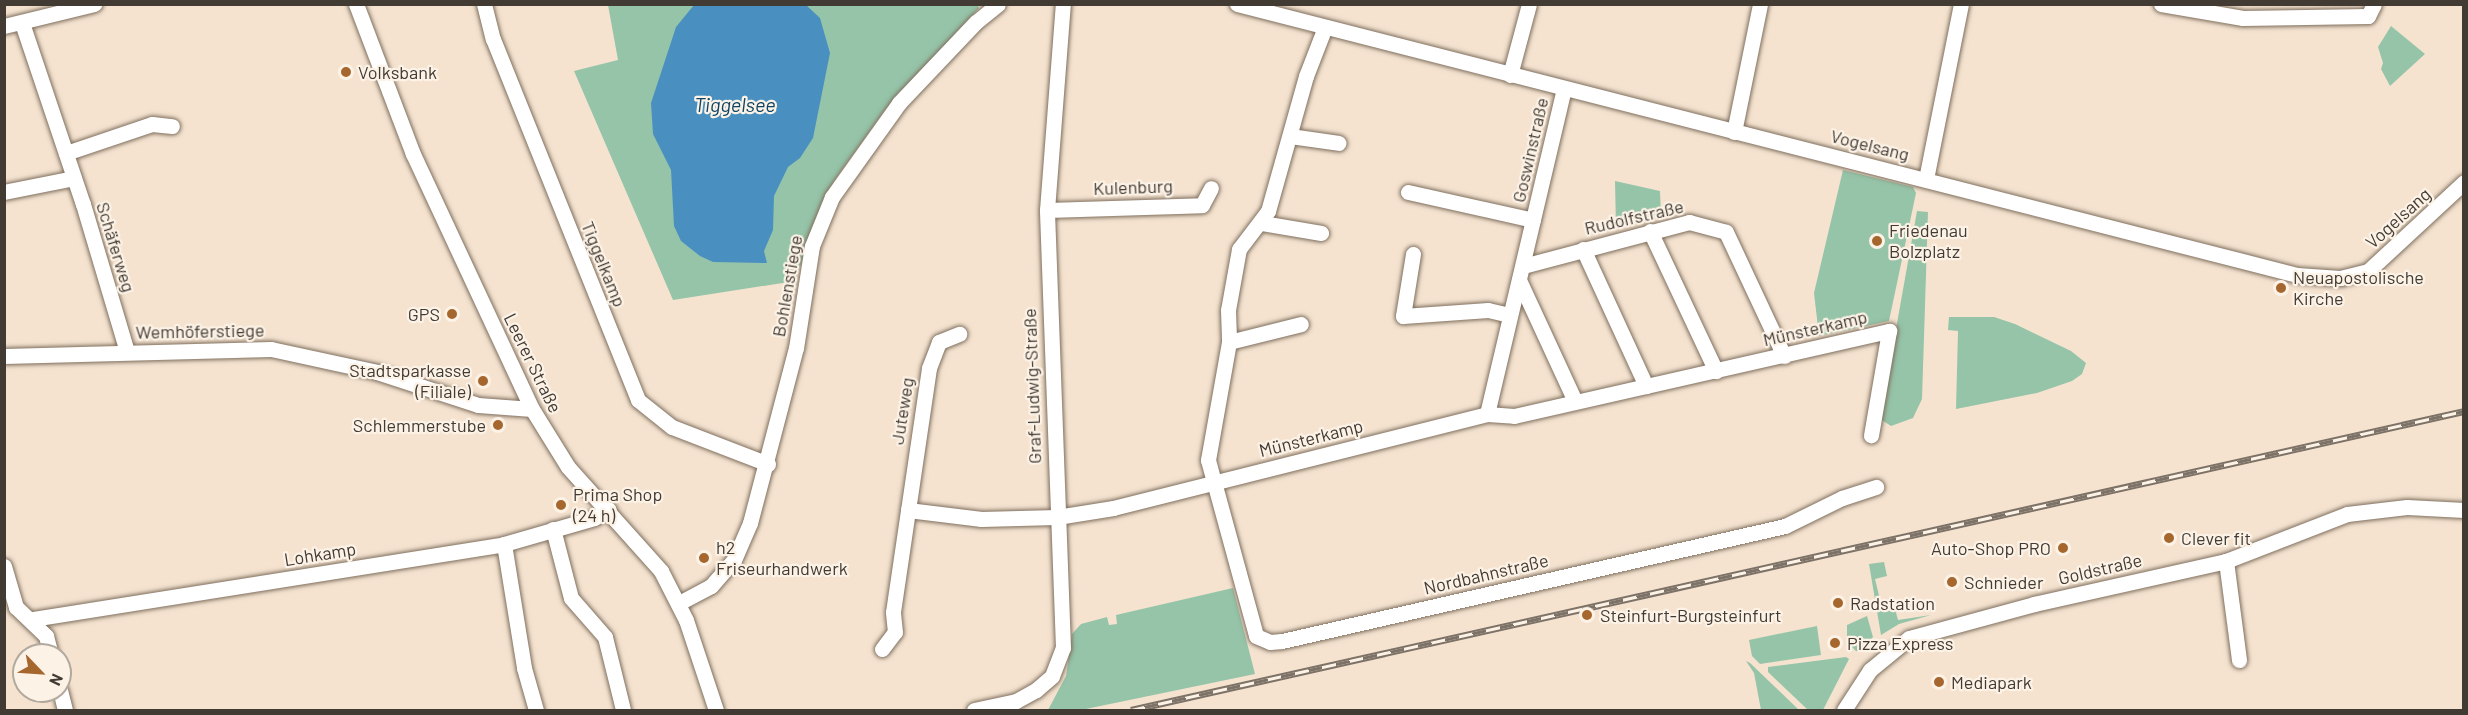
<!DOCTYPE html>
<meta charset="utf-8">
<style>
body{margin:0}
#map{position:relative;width:2468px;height:715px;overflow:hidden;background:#f5e3d0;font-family:Barlow,sans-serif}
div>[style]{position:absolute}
.green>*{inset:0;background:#96c4a8}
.water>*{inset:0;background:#4990c1}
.roads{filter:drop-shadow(0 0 2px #7f6f5e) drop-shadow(0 0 2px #7f6f5e)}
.minor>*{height:15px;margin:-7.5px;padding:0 7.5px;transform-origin:7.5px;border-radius:7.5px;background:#fff}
.rail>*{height:7px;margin-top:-3.5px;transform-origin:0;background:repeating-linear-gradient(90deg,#fcf2e6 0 14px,#7d7267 0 28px);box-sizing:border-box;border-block:2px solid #7d7267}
.dots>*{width:16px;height:16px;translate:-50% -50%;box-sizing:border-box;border:3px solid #fcf2e6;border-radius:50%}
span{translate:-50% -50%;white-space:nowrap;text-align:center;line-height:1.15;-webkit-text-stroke:4.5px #fcf2e6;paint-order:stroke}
.poi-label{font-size:18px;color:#423b34}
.left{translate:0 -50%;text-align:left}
.right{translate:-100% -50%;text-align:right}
.street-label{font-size:18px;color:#423b34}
.water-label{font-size:20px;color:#0c4567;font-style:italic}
.frame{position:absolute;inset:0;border:6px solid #423b34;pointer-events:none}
.north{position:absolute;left:12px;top:643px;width:60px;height:60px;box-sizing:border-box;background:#fcf2e6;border:2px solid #b2a99f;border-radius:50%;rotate:115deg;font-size:16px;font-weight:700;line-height:24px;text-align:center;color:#423b34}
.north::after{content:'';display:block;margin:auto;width:21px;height:27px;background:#a6672e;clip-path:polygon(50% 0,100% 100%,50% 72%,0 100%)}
</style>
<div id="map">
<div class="green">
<div style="clip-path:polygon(977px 4px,979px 8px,885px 110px,836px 178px,824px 198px,795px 281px,673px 300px,574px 71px,618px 60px,608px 5px)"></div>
<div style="clip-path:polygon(2391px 26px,2425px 54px,2390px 86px,2381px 69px,2383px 63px,2378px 47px)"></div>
<div style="clip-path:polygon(1843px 170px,1913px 187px,1916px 193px,1889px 321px,1819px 336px,1814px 293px)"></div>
<div style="clip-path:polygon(1615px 181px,1660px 191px,1661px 217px,1616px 228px)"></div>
<div style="clip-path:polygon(1917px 211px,1928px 212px,1922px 399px,1913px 418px,1891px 426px,1880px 419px)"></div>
<div style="clip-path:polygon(1949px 317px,1994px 317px,2015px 324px,2071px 351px,2086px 363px,2082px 374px,2072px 381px,2037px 393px,1956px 409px,1958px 331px,1948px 330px)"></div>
<div style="clip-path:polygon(1884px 562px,1887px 576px,1875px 579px,1883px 612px,1895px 609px,1898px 620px,1931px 615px,1899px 624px,1881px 635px,1869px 564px)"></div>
<div style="clip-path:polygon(1233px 588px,1255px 674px,1081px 710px,1048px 710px,1066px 676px,1072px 634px,1081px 624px,1107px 617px,1109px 625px,1117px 624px,1116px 615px)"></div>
<div style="clip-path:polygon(1867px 616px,1873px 637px,1860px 651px,1856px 651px,1847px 642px,1847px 625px)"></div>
<div style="clip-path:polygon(1817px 626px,1821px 655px,1760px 664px,1752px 656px,1749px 640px)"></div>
<div style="clip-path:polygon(1846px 657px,1849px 659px,1823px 710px,1808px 710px,1768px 672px,1768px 667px)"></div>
<div style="clip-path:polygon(1746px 661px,1750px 663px,1799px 710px,1761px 710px,1754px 673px)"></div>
</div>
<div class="water">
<div style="clip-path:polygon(694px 5px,806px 5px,820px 18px,830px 53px,813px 138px,800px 158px,788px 167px,774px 196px,773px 230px,764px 251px,767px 263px,713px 262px,700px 256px,681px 241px,674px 226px,671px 170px,653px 134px,651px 103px,676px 27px)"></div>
</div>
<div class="roads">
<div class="minor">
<div style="left:356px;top:4px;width:160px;rotate:69.2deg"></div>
<div style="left:413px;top:154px;width:281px;rotate:65deg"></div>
<div style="left:532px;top:409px;width:68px;rotate:58.2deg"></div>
<div style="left:568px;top:467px;width:140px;rotate:48.2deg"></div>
<div style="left:661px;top:571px;width:55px;rotate:63deg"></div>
<div style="left:686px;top:620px;width:95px;rotate:71.6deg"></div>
<div style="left:484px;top:4px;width:36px;rotate:76deg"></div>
<div style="left:493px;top:39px;width:389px;rotate:68.1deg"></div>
<div style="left:638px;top:400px;width:43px;rotate:38.5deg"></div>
<div style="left:672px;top:427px;width:103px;rotate:21.1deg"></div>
<div style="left:1237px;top:4px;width:1094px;rotate:14.34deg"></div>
<div style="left:2297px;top:275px;width:43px;rotate:4deg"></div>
<div style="left:2340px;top:278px;width:29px;rotate:-14deg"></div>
<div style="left:2368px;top:271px;width:131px;rotate:-42.8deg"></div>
<div style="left:2161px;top:4px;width:83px;rotate:9.7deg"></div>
<div style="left:2243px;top:18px;width:125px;rotate:-0.9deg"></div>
<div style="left:2368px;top:16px;width:13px;rotate:-63deg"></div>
<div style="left:22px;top:23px;width:191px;rotate:71.4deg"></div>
<div style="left:83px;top:204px;width:154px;rotate:73.4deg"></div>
<div style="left:4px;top:26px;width:93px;rotate:-13.7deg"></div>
<div style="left:1325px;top:27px;width:53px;rotate:111.2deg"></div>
<div style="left:1306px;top:76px;width:140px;rotate:105.7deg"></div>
<div style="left:1268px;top:211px;width:48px;rotate:127.3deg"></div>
<div style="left:1239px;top:249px;width:62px;rotate:100.2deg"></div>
<div style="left:1228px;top:310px;width:32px;rotate:88deg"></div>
<div style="left:1229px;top:342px;width:120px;rotate:100.1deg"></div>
<div style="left:1208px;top:460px;width:182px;rotate:74.7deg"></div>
<div style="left:1256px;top:636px;width:15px;rotate:23deg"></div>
<div style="left:1270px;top:642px;width:12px;rotate:-5deg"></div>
<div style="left:1282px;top:641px;width:516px;rotate:-12.88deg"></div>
<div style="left:1785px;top:526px;width:64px;rotate:-26.2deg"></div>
<div style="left:1842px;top:498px;width:36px;rotate:-18deg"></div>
<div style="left:1510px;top:75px;width:73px;rotate:-75deg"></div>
<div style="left:1734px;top:132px;width:131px;rotate:-78.5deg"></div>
<div style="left:1290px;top:136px;width:49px;rotate:8.1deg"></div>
<div style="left:66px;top:153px;width:91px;rotate:-18.6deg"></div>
<div style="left:152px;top:124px;width:20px;rotate:6deg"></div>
<div style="left:1926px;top:179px;width:178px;rotate:-78.7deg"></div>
<div style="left:4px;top:192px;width:71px;rotate:-11.3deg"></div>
<div style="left:1408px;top:192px;width:128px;rotate:12.6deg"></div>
<div style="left:1047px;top:210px;width:155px;rotate:-1.8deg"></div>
<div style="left:1202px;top:205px;width:19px;rotate:-62deg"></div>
<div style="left:1262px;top:223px;width:60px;rotate:9.6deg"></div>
<div style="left:1650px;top:231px;width:155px;rotate:64.8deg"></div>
<div style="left:1583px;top:249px;width:151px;rotate:65.3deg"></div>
<div style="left:1413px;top:254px;width:63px;rotate:99.2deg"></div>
<div style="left:1403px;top:316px;width:85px;rotate:-4deg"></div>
<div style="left:1488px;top:310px;width:22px;rotate:13deg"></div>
<div style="left:1523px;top:266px;width:172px;rotate:-14.8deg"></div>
<div style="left:1689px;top:222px;width:38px;rotate:15deg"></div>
<div style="left:1726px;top:232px;width:137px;rotate:64.9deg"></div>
<div style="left:1519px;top:280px;width:133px;rotate:65.2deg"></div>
<div style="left:1229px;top:342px;width:74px;rotate:-14deg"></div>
<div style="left:4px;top:356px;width:267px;rotate:-1.5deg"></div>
<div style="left:271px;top:349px;width:108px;rotate:12.2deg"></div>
<div style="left:377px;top:372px;width:106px;rotate:18.1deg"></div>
<div style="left:478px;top:405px;width:54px;rotate:4.2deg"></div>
<div style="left:1487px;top:414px;width:334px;rotate:-76.7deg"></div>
<div style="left:908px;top:510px;width:74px;rotate:7deg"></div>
<div style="left:981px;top:519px;width:76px;rotate:-1.5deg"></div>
<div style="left:1057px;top:517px;width:57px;rotate:-9.1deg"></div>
<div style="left:1113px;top:508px;width:386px;rotate:-14.1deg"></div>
<div style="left:1487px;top:414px;width:27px;rotate:4deg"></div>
<div style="left:1514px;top:416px;width:385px;rotate:-12.8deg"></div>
<div style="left:1889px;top:331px;width:106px;rotate:99.8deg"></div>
<div style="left:553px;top:529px;width:71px;rotate:75.4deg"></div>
<div style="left:571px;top:598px;width:52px;rotate:48.9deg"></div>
<div style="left:605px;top:637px;width:75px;rotate:76.1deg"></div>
<div style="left:504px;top:544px;width:126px;rotate:80.8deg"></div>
<div style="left:524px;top:668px;width:44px;rotate:74.1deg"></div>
<div style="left:2226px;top:561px;width:100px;rotate:82.5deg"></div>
<div style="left:4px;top:566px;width:43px;rotate:73.7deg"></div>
<div style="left:16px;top:607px;width:42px;rotate:44deg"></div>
<div style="left:46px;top:636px;width:20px;rotate:75deg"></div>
<div style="left:679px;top:603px;width:36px;rotate:-28deg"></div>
<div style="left:711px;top:586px;width:35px;rotate:-49deg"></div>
<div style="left:734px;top:560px;width:40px;rotate:-66.6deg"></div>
<div style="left:750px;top:523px;width:181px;rotate:-75.3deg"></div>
<div style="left:796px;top:348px;width:103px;rotate:-81.1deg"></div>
<div style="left:812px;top:246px;width:53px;rotate:-67.8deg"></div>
<div style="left:832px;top:197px;width:115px;rotate:-54.5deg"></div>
<div style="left:899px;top:103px;width:112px;rotate:-46.5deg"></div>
<div style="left:976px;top:22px;width:28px;rotate:-39deg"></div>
<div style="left:33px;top:619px;width:477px;rotate:-9deg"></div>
<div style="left:504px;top:544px;width:94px;rotate:-16.1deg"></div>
<div style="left:594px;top:518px;width:17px;rotate:-31deg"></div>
<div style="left:882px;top:649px;width:21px;rotate:-53deg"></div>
<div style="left:895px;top:632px;width:20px;rotate:-96deg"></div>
<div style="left:893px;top:612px;width:247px;rotate:-81.6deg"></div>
<div style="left:929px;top:368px;width:28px;rotate:-69deg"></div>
<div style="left:939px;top:342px;width:22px;rotate:-22deg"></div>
<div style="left:60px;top:690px;width:21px;rotate:76deg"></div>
<div style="left:974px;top:710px;width:43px;rotate:-12.1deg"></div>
<div style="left:1016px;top:701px;width:23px;rotate:-29deg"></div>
<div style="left:1036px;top:690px;width:21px;rotate:-41deg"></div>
<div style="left:1052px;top:676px;width:30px;rotate:-69deg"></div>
<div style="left:1063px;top:648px;width:438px;rotate:-92.1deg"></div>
<div style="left:1047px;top:210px;width:207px;rotate:-85.6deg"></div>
<div style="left:1844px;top:710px;width:48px;rotate:-57deg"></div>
<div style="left:1870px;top:670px;width:50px;rotate:-39.4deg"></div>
<div style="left:1909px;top:638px;width:130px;rotate:-15.2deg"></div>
<div style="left:2034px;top:604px;width:197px;rotate:-12.6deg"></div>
<div style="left:2226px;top:561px;width:130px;rotate:-21.2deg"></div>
<div style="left:2347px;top:514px;width:60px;rotate:-6.7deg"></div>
<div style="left:2407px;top:507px;width:57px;rotate:3deg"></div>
</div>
</div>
<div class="rail">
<div style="left:1131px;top:710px;width:1366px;rotate:-12.64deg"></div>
</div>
<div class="dots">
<div style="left:346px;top:72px;background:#a6672e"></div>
<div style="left:1877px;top:241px;background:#a6672e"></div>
<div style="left:2281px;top:288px;background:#a6672e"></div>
<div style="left:452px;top:314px;background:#a6672e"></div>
<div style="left:483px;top:381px;background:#a6672e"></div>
<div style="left:498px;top:425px;background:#a6672e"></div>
<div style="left:561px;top:505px;background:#a6672e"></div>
<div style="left:2169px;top:538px;background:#a6672e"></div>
<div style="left:2063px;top:548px;background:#a6672e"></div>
<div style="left:704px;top:558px;background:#a6672e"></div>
<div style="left:1952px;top:582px;background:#a6672e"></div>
<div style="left:1838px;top:603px;background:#a6672e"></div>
<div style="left:1587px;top:615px;background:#a6672e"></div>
<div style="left:1835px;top:643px;background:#a6672e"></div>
<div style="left:1939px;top:682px;background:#a6672e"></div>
</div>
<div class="poi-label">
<span class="left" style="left:358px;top:72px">Volksbank</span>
<span class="left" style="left:1889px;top:241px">Friedenau<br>Bolzplatz</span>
<span class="left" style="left:2293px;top:288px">Neuapostolische<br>Kirche</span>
<span class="right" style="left:440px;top:314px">GPS</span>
<span class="right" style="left:471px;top:381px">Stadtsparkasse<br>(Filiale)</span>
<span class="right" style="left:486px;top:425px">Schlemmerstube</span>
<span class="left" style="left:573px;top:505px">Prima Shop<br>(24 h)</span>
<span class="left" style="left:2181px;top:538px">Clever fit</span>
<span class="left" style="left:716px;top:558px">h2<br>Friseurhandwerk</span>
<span class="right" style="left:2051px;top:548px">Auto-Shop PRO</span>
<span class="left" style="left:1964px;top:582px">Schnieder</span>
<span class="left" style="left:1850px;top:603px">Radstation</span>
<span class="left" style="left:1600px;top:615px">Steinfurt-Burgsteinfurt</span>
<span class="left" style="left:1847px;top:643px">Pizza Express</span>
<span class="left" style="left:1951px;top:682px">Mediapark</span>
</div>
<div class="street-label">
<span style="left:1870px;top:145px;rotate:14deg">Vogelsang</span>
<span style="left:1530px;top:150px;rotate:-77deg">Goswinstraße</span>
<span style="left:1133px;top:187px;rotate:-2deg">Kulenburg</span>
<span style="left:1634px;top:217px;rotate:-13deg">Rudolfstraße</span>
<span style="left:2398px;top:218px;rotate:-42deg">Vogelsang</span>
<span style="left:116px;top:247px;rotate:73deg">Schäferweg</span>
<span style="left:604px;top:264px;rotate:68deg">Tiggelkamp</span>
<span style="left:787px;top:286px;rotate:-80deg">Bohlenstiege</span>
<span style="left:1815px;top:328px;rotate:-13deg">Münsterkamp</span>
<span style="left:200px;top:331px;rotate:-1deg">Wemhöferstiege</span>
<span style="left:533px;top:363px;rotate:64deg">Leerer Straße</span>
<span style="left:1032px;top:386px;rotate:-92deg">Graf-Ludwig-Straße</span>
<span style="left:902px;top:411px;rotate:-81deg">Juteweg</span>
<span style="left:1311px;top:438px;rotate:-14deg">Münsterkamp</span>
<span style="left:320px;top:554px;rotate:-9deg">Lohkamp</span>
<span style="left:2100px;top:569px;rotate:-13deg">Goldstraße</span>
<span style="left:1486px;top:574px;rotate:-13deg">Nordbahnstraße</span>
</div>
<div class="water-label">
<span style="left:735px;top:104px">Tiggelsee</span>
</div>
<div class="frame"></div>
<div class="north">N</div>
</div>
